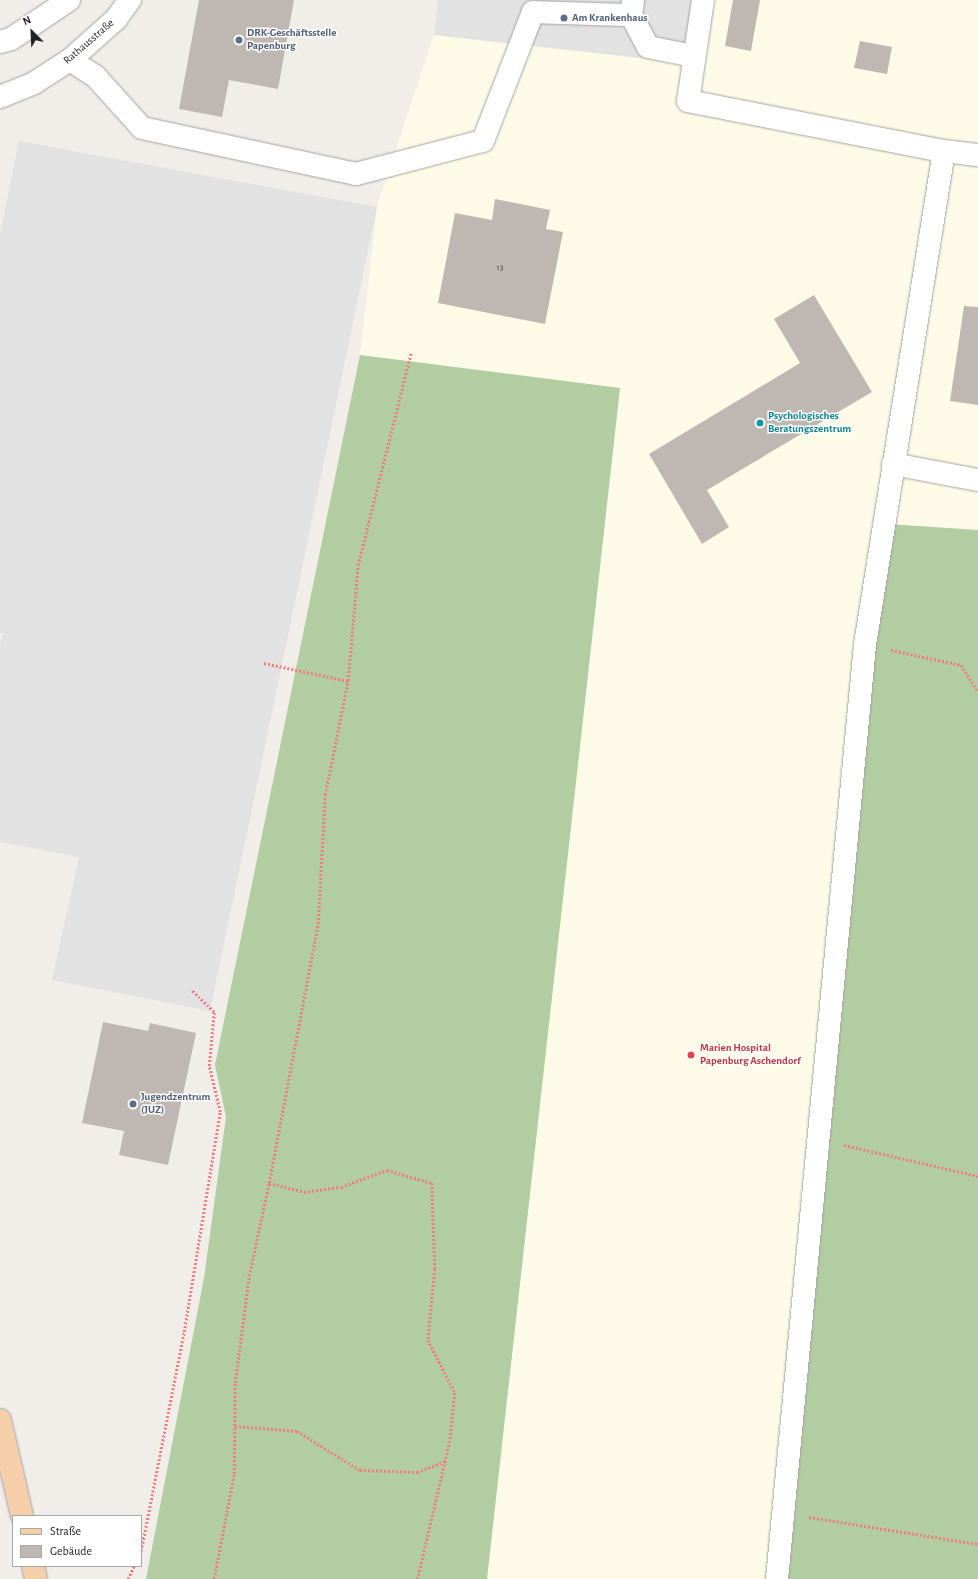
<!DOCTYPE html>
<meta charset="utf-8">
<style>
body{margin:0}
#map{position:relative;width:978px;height:1579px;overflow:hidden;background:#f1eee9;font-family:"Alegreya Sans",sans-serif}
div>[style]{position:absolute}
.education>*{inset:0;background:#fdfbe7}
.forest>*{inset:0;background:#b2cda2}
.parking>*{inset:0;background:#e2e2e2}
.building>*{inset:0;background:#bfb7b2}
.path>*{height:2.5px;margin-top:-1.25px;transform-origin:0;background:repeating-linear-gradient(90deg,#ef7e7c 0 2px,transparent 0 4px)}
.roads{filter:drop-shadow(0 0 1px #a3a3a3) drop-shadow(0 0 1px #a3a3a3)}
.minor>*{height:22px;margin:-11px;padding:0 11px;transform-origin:11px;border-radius:11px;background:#fff}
.major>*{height:22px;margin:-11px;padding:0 11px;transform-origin:11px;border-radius:11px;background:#f5cfaa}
.dots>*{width:11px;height:11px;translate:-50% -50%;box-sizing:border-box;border:2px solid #fff;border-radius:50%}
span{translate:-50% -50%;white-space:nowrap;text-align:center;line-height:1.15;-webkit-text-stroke:3px #fff;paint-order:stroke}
.number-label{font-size:9px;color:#494746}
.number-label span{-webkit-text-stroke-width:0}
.service-label{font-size:11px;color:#4e5e75;font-weight:700}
.left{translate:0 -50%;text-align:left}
.street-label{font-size:11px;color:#222}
.culture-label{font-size:11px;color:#0d838f;font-weight:700}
.health-label{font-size:11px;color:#be3a42;font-weight:700}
.legend{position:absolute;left:12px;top:1515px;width:130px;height:52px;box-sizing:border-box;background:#fff;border:1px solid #a7a7a7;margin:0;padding:5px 7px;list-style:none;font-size:12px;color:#222}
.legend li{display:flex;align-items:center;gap:8px;height:20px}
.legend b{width:20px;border:1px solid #a7a7a7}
.north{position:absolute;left:12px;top:12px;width:40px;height:40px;-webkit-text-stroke:3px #fff;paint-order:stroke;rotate:336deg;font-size:11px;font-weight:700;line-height:16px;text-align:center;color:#222}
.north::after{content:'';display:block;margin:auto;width:14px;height:18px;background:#222;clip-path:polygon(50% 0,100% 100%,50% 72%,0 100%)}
</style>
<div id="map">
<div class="education">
<div style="clip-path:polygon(694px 0,978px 0,978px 530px,887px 524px,788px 1579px,487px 1579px,620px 388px,360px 355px,377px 207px,434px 35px,685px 63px)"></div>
</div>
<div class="forest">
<div style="clip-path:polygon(360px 355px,620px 388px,487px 1579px,146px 1579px,204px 1278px,226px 1117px,215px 1065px)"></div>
<div style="clip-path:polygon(887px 524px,978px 530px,978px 1579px,788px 1579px)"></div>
</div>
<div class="parking">
<div style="clip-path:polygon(438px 0,694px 0,686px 63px,434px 35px)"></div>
<div style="clip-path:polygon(19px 141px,377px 207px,210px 1011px,52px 980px,79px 857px,0 842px,0 645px,3px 633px,0 633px,0 235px)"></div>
</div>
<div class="building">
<div style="clip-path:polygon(199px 0,294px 0,278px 89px,229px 80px,222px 117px,179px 109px)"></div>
<div style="clip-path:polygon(733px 0,760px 0,751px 51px,725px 46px)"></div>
<div style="clip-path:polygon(860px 41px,892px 47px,887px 74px,854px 68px)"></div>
<div style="clip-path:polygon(495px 199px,550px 210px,546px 229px,563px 232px,545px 324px,438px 303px,455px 213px,492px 220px)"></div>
<div style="clip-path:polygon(814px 295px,872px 392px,707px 490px,729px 527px,702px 544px,649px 454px,800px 363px,774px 319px)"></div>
<div style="clip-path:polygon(964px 306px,978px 307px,978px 405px,950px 401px)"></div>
<div style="clip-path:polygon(103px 1022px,148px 1031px,150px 1023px,196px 1033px,168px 1165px,119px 1155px,124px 1131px,82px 1123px)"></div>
</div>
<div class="path">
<div style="left:891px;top:650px;width:72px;rotate:12.1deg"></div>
<div style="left:961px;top:665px;width:31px;rotate:57deg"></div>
<div style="left:264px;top:663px;width:86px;rotate:12.1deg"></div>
<div style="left:844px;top:1145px;width:138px;rotate:13deg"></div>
<div style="left:269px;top:1183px;width:264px;rotate:-79.3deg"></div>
<div style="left:318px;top:924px;width:129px;rotate:-86.9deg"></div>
<div style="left:325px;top:795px;width:116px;rotate:-78.6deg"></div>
<div style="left:348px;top:681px;width:116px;rotate:-85.1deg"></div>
<div style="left:358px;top:565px;width:219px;rotate:-76deg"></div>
<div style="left:235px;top:1426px;width:62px;rotate:4.6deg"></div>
<div style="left:297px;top:1431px;width:74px;rotate:31.8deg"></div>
<div style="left:360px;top:1470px;width:57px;rotate:2deg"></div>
<div style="left:417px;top:1472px;width:31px;rotate:-21deg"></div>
<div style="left:809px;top:1517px;width:171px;rotate:9.1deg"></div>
<div style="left:141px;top:1551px;width:223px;rotate:-78.9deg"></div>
<div style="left:184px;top:1332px;width:223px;rotate:-80.7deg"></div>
<div style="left:220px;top:1112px;width:47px;rotate:-103.4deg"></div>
<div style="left:209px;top:1066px;width:54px;rotate:-84.7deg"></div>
<div style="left:214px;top:1012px;width:32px;rotate:-136deg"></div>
<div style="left:128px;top:1579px;width:14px;rotate:-65deg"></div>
<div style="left:214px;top:1579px;width:107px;rotate:-79.2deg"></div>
<div style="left:234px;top:1474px;width:91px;rotate:-89.4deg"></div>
<div style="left:235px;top:1383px;width:108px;rotate:-82.5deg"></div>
<div style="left:249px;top:1276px;width:95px;rotate:-77.9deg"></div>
<div style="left:269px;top:1183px;width:36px;rotate:14deg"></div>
<div style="left:304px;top:1192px;width:37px;rotate:-8deg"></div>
<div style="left:341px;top:1187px;width:49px;rotate:-20.3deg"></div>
<div style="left:387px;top:1170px;width:47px;rotate:16.1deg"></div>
<div style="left:432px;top:1183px;width:86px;rotate:88deg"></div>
<div style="left:435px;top:1269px;width:71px;rotate:95.6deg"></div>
<div style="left:428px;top:1340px;width:59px;rotate:63deg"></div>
<div style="left:455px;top:1393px;width:48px;rotate:95.9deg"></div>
<div style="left:450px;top:1441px;width:142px;rotate:103.1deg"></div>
</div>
<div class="roads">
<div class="minor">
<div style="left:703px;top:0;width:102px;rotate:98.4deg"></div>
<div style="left:688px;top:101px;width:261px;rotate:11.1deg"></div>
<div style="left:944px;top:151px;width:500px;rotate:99.09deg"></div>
<div style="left:865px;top:645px;width:938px;rotate:95.38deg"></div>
<div style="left:633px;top:1px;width:14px;rotate:98deg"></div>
<div style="left:631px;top:15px;width:36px;rotate:62deg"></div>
<div style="left:648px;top:47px;width:46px;rotate:11.3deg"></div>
<div style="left:0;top:42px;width:11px;rotate:-15deg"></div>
<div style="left:11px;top:39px;width:70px;rotate:-33.9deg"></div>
<div style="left:70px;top:60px;width:30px;rotate:33deg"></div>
<div style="left:95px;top:76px;width:70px;rotate:47.9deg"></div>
<div style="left:142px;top:128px;width:219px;rotate:12.1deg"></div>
<div style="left:356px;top:174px;width:131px;rotate:-14.6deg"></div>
<div style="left:483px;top:141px;width:138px;rotate:-68.8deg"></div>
<div style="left:533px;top:12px;width:98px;rotate:1.8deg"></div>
<div style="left:0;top:97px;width:37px;rotate:-22deg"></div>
<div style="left:34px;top:83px;width:43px;rotate:-32.6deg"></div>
<div style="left:70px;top:60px;width:62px;rotate:-41.7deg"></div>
<div style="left:116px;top:19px;width:24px;rotate:-54deg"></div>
<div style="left:944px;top:151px;width:34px;rotate:7deg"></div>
<div style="left:893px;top:464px;width:86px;rotate:10.7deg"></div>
</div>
<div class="major">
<div style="left:0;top:1420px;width:98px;rotate:77.1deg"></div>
<div style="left:33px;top:1566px;width:13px;rotate:77deg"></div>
</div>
</div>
<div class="dots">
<div style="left:564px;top:18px;background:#5c6f8a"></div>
<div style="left:239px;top:40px;background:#5c6f8a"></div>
<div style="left:760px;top:423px;background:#0f9aa8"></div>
<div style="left:691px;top:1055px;background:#e0444e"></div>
<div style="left:133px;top:1104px;background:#5c6f8a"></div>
</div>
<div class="number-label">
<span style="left:500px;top:268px">13</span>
</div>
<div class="service-label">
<span class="left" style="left:572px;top:18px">Am Krankenhaus</span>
<span class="left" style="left:247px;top:40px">DRK-Geschäftsstelle<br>Papenburg</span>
<span class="left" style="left:141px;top:1104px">Jugendzentrum<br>(JUZ)</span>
</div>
<div class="street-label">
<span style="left:89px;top:42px;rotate:-41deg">Rathausstraße</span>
</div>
<div class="culture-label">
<span class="left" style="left:768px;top:423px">Psychologisches<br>Beratungszentrum</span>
</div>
<div class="health-label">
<span class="left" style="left:700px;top:1055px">Marien Hospital<br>Papenburg Aschendorf</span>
</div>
<ul class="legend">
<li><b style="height:5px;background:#f5cfaa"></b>Straße</li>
<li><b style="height:11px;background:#bfb7b2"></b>Gebäude</li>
</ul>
<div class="north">N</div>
</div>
